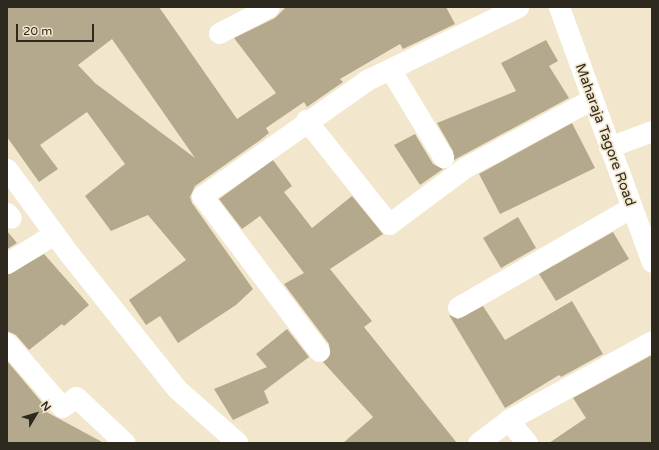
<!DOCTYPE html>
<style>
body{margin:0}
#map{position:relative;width:659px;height:450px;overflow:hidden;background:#f2e7cc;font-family:"Varela Round",sans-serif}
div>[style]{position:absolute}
.building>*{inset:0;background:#b4a98d}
.minor>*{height:21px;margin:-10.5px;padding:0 10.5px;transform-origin:10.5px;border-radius:10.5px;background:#fff}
span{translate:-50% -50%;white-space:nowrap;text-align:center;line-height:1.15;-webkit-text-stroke:3.5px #f2e7cc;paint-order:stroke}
.street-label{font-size:14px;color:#2d291f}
.frame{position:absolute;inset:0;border:8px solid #2d291f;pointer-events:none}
.north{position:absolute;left:16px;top:394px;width:40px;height:40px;-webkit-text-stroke:3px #f2e7cc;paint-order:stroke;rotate:52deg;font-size:11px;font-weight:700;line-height:16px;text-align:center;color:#2d291f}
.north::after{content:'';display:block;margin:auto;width:14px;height:18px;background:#2d291f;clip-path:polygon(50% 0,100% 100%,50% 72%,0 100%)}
.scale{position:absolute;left:16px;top:24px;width:78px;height:18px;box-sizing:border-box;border:2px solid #2d291f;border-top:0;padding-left:5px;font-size:12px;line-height:14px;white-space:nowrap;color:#2d291f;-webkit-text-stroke:3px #f2e7cc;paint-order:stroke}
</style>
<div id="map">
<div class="building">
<div style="clip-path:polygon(evenodd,7px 7px,159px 7px,237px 119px,276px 93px,234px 38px,275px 18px,286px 7px,446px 7px,455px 24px,403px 49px,400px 44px,340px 79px,343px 82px,307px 107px,304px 102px,266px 128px,269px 133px,259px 141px,195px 186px,190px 197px,192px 203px,253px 289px,236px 305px,178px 343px,160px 316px,146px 325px,129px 300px,186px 260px,148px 215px,111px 231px,85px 196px,125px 164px,87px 112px,40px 145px,58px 169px,39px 182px,7px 137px,7px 7px,112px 39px,195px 158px,95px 83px,78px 65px,112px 39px)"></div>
<div style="clip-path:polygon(546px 40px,558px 61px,549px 66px,569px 98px,454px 160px,453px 151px,437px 123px,516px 91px,501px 63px)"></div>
<div style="clip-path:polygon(572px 123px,595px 168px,500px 214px,479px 174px)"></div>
<div style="clip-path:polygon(415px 134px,433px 164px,443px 169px,420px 185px,394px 145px)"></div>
<div style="clip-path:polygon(273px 160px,292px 186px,284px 192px,312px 228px,352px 196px,383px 234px,330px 269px,372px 321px,364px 327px,457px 443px,343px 443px,373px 417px,323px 362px,330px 355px,329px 344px,284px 284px,304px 273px,260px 216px,242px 229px,219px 199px)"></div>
<div style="clip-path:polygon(518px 217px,536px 248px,501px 268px,483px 238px)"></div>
<div style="clip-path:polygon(7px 231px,17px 243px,7px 249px)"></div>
<div style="clip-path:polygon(613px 232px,629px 259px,556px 301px,539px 274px)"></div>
<div style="clip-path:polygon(44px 254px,89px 305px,64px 326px,62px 324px,29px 350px,16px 335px,7px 331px,7px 275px)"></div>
<div style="clip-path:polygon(572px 301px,603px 354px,561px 377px,559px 375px,505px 408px,449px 315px,458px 319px,483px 306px,505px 340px)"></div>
<div style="clip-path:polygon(287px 329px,309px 357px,264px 391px,269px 403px,233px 420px,214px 389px,267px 367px,256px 354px)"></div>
<div style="clip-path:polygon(652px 355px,652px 443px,549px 443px,586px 418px,573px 398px)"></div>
<div style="clip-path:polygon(7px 361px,45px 406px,41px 409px,104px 443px,7px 443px)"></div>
</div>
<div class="minor">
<div style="left:559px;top:7px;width:271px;rotate:70deg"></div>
<div style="left:219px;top:33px;width:56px;rotate:-27.5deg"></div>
<div style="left:390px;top:69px;width:103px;rotate:58.9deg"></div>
<div style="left:306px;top:120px;width:133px;rotate:51.4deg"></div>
<div style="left:389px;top:224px;width:94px;rotate:-36.7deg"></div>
<div style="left:464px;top:168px;width:145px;rotate:-28.3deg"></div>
<div style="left:609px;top:147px;width:46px;rotate:-20.4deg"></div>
<div style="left:7px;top:169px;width:107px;rotate:53.8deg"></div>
<div style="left:70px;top:255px;width:171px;rotate:51.4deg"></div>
<div style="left:177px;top:389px;width:81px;rotate:41.5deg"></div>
<div style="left:7px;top:213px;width:6px;rotate:51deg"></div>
<div style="left:7px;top:263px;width:55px;rotate:-31.7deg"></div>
<div style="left:458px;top:307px;width:198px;rotate:-29.9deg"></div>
<div style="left:7px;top:343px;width:84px;rotate:49.3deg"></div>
<div style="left:62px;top:407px;width:17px;rotate:-36deg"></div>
<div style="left:76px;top:397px;width:67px;rotate:43.2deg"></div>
<div style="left:319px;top:351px;width:194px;rotate:-127deg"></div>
<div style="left:202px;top:196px;width:202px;rotate:-35.1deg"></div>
<div style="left:367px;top:80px;width:168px;rotate:-25.8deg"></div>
<div style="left:508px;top:420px;width:30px;rotate:50deg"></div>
<div style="left:478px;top:443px;width:38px;rotate:-37deg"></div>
<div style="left:508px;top:420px;width:164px;rotate:-28.7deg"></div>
</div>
<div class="street-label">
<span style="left:605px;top:135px;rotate:70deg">Maharaja Tagore Road</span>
</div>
<div class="frame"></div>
<div class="north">N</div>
<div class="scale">20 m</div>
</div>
